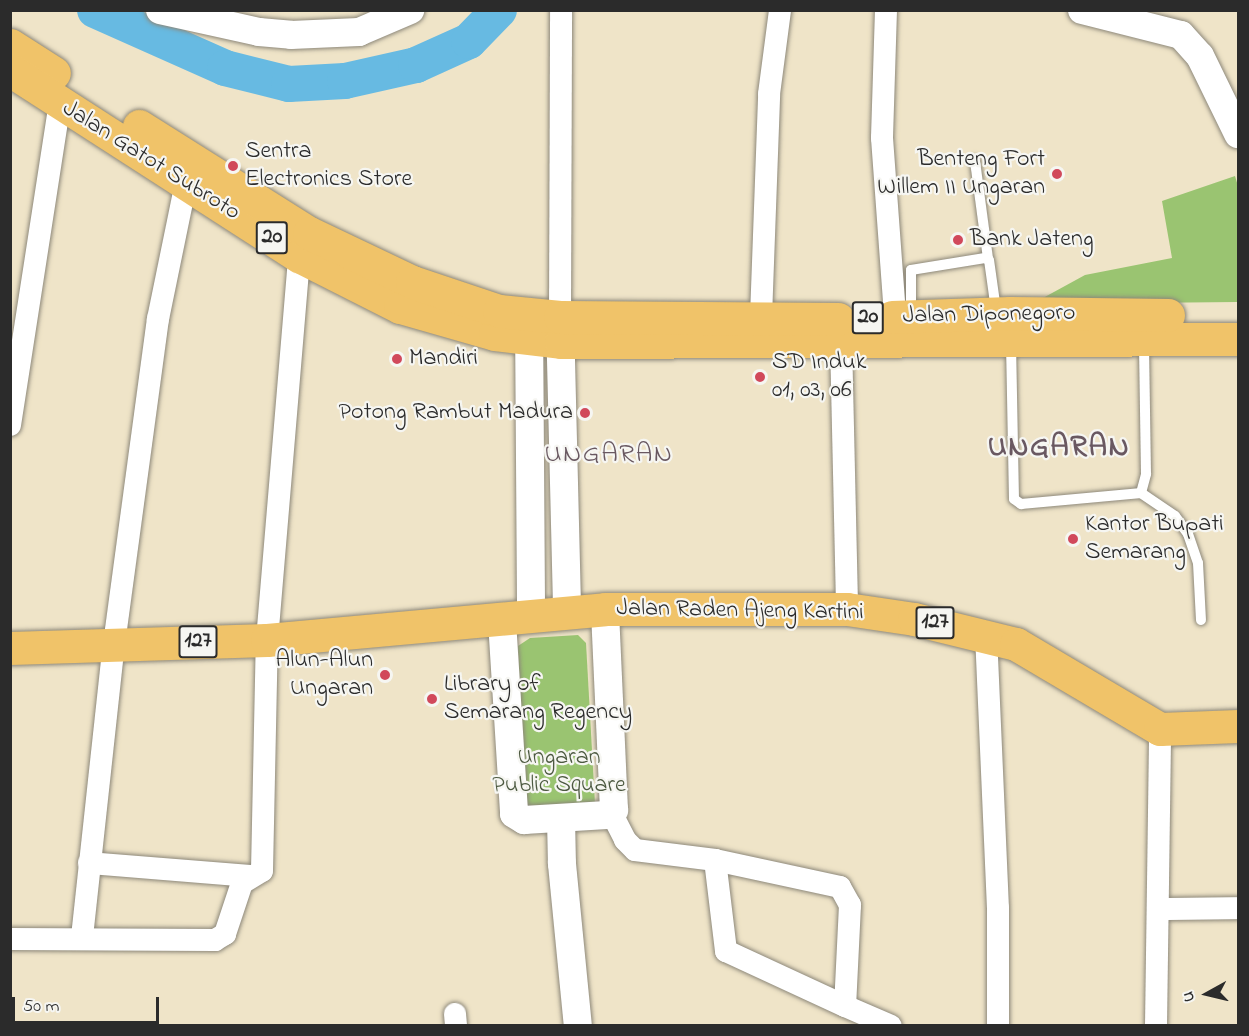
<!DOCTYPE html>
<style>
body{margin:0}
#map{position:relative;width:1249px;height:1036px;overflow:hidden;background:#efe4c8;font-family:"Indie Flower",sans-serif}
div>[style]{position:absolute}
.green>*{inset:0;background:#9ac471}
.river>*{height:36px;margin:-18px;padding:0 18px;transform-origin:18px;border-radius:18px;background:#67bae2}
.roads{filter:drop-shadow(0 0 2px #8d887a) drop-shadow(0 0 2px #8d887a)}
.service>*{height:10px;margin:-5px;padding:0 5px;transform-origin:5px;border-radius:5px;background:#fff}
.minor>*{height:22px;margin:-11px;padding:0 11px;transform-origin:11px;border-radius:11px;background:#fff}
.tertiary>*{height:28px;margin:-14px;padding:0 14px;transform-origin:14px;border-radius:14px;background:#fff}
.primary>*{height:33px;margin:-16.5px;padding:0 16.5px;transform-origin:16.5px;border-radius:16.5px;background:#f0c369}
.trunk>*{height:33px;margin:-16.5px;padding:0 16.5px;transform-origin:16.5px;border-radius:16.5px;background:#f0c369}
.dots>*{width:16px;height:16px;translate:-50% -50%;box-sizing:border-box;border:3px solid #f6f6f2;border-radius:50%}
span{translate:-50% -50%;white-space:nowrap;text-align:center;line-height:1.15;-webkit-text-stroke:4.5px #f6f6f2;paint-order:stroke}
.shield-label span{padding:2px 4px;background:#f6f6f2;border:2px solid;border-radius:4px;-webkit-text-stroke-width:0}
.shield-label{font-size:22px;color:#2b2b2b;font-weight:700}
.poi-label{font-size:24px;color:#2b2b2b}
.left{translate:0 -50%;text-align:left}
.right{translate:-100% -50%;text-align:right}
.street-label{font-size:24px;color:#2b2b2b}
.park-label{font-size:24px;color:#4c5940}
.quarter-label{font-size:27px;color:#695861;letter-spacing:1.5px}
.district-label{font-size:30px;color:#695861;font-weight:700;letter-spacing:1.5px}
.frame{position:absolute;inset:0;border:12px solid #2b2b2b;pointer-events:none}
.north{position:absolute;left:1177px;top:964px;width:60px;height:60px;-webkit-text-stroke:4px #f6f6f2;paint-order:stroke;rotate:262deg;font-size:16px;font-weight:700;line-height:24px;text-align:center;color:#2b2b2b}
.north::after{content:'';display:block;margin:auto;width:21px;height:27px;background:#2b2b2b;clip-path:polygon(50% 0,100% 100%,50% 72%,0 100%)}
.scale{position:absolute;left:12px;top:997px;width:147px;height:27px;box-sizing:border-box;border:3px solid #2b2b2b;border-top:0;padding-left:8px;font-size:18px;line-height:21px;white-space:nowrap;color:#2b2b2b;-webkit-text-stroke:4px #f6f6f2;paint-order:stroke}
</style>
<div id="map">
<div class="green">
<div style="clip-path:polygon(1235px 176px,1238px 186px,1238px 302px,1032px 304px,1085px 275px,1172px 258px,1162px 201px)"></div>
<div style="clip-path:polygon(578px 635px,586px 643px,595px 804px,528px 806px,525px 801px,518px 646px,530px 638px)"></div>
</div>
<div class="river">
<div style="left:95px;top:10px;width:142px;rotate:24deg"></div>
<div style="left:225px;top:68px;width:66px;rotate:14deg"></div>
<div style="left:289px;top:84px;width:56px;rotate:-3.1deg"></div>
<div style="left:345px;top:81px;width:73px;rotate:-12.7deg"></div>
<div style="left:416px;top:65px;width:58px;rotate:-24.4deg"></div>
<div style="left:469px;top:41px;width:43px;rotate:-45.9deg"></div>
</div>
<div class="roads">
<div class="service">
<div style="left:975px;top:161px;width:98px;rotate:82.4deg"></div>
<div style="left:911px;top:313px;width:43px;rotate:-90deg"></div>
<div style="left:911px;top:270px;width:75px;rotate:-9.2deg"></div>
<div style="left:985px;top:258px;width:4px;rotate:27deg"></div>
<div style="left:989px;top:260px;width:50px;rotate:82deg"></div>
<div style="left:1011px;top:343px;width:156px;rotate:88.9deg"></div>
<div style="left:1014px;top:499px;width:9px;rotate:36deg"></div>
<div style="left:1021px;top:504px;width:121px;rotate:-5.2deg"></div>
<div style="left:1141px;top:493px;width:41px;rotate:34.1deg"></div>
<div style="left:1175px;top:516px;width:22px;rotate:54deg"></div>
<div style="left:1188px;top:534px;width:31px;rotate:71deg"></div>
<div style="left:1198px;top:563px;width:57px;rotate:87deg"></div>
<div style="left:1141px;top:493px;width:20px;rotate:-75deg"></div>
<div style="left:1146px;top:474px;width:133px;rotate:-90.9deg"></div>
</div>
<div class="minor">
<div style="left:886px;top:10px;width:128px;rotate:91.8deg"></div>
<div style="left:882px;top:138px;width:179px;rotate:85.8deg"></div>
<div style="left:560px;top:317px;width:307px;rotate:-89.8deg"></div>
<div style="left:761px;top:317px;width:223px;rotate:-87.9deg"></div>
<div style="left:769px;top:94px;width:85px;rotate:-82.5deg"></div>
<div style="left:841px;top:340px;width:269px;rotate:88.7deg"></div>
<div style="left:10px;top:425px;width:326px;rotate:-81.2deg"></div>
<div style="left:986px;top:634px;width:274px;rotate:87.5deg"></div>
<div style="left:998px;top:908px;width:118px;rotate:90deg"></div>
<div style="left:612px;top:814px;width:29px;rotate:63deg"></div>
<div style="left:625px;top:840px;width:14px;rotate:45deg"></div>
<div style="left:635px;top:850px;width:81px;rotate:7.1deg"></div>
<div style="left:715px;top:860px;width:128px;rotate:12.2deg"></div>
<div style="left:840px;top:887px;width:21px;rotate:61deg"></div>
<div style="left:850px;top:905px;width:101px;rotate:92.8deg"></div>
<div style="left:845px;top:1006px;width:50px;rotate:23.5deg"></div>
<div style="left:715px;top:860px;width:92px;rotate:83.1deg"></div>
<div style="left:726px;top:951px;width:131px;rotate:24.8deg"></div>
<div style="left:89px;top:863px;width:163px;rotate:4.6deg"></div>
<div style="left:1159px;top:909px;width:79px;rotate:-0.7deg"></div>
<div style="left:82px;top:937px;width:295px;rotate:-83.8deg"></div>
<div style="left:114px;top:644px;width:328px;rotate:-82.3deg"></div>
<div style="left:158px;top:319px;width:140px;rotate:-78.4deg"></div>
<div style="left:10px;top:939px;width:205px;rotate:0.3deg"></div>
<div style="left:215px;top:940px;width:12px;rotate:-31deg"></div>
<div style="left:225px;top:934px;width:54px;rotate:-71.6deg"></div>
<div style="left:242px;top:883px;width:23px;rotate:-31deg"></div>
<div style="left:262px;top:871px;width:231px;rotate:-88.8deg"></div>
<div style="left:267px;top:640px;width:385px;rotate:-85.2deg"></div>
<div style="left:455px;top:1014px;width:12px;rotate:85deg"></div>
<div style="left:1156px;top:1026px;width:297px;rotate:-89.2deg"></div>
</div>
<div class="tertiary">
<div style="left:160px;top:10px;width:101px;rotate:12.5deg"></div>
<div style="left:259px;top:32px;width:32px;rotate:5deg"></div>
<div style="left:291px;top:35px;width:68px;rotate:-2.5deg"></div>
<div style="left:359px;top:32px;width:56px;rotate:-23.3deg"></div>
<div style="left:1082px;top:10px;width:102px;rotate:14.2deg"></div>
<div style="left:1181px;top:35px;width:28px;rotate:48deg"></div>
<div style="left:1200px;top:56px;width:87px;rotate:64deg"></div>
<div style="left:529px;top:317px;width:300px;rotate:89.6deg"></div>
<div style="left:560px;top:319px;width:294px;rotate:88.6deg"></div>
<div style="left:502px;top:621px;width:193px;rotate:86.4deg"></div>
<div style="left:514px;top:814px;width:12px;rotate:31deg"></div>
<div style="left:524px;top:820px;width:83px;rotate:-3.4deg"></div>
<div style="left:607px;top:815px;width:9px;rotate:-36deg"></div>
<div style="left:614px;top:810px;width:201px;rotate:-92.6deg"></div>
<div style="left:561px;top:818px;width:46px;rotate:88.8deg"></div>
<div style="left:562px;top:864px;width:163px;rotate:84.4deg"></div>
</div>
<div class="primary">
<div style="left:10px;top:648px;width:257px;rotate:-1.8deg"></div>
<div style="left:267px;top:640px;width:339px;rotate:-5.2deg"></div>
<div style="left:605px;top:609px;width:242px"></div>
<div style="left:847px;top:609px;width:68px;rotate:8.5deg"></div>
<div style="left:914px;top:619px;width:105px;rotate:13.8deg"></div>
<div style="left:1016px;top:644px;width:167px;rotate:30.6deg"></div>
<div style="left:1160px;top:729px;width:78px;rotate:-2.2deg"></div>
</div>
<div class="trunk">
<div style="left:10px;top:45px;width:52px;rotate:32.5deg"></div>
<div style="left:10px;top:70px;width:344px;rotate:32.8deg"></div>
<div style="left:299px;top:256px;width:113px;rotate:26.8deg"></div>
<div style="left:400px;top:307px;width:99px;rotate:15.9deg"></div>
<div style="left:495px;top:334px;width:66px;rotate:6.9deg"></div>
<div style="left:561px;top:342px;width:677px;rotate:-0.25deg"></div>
<div style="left:139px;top:126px;width:201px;rotate:32.2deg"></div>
<div style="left:309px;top:233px;width:114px;rotate:25.4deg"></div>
<div style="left:412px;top:282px;width:92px;rotate:18.4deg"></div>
<div style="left:499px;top:311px;width:61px;rotate:5.6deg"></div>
<div style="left:560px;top:317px;width:278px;rotate:0.4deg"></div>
<div style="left:892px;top:317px;width:118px;rotate:-1.9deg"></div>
<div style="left:1010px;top:313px;width:158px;rotate:0.7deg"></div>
</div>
</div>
<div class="dots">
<div style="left:233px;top:166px;background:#d1495b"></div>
<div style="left:1057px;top:174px;background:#d1495b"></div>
<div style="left:958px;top:240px;background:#d1495b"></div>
<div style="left:397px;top:359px;background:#d1495b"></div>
<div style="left:760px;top:377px;background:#d1495b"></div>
<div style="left:585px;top:413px;background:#d1495b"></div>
<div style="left:1073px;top:539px;background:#d1495b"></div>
<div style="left:385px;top:675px;background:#d1495b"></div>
<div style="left:432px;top:699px;background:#d1495b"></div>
</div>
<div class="shield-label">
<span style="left:272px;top:238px">20</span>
<span style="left:868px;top:318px">20</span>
<span style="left:935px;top:623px">127</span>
<span style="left:198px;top:642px">127</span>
</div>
<div class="poi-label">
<span class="left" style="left:245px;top:166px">Sentra<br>Electronics Store</span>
<span class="right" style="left:1045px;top:174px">Benteng Fort<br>Willem II Ungaran</span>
<span class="left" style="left:970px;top:240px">Bank Jateng</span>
<span class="left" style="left:409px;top:359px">Mandiri</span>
<span class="left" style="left:772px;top:377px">SD Induk<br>01, 03, 06</span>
<span class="right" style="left:573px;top:413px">Potong Rambut Madura</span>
<span class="left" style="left:1085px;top:539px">Kantor Bupati<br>Semarang</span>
<span class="right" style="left:373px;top:675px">Alun-Alun<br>Ungaran</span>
<span class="left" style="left:444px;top:699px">Library of<br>Semarang Regency</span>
</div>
<div class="street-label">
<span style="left:151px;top:161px;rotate:32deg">Jalan Gatot Subroto</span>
<span style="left:989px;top:315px;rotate:-1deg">Jalan Diponegoro</span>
<span style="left:740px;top:611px;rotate:1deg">Jalan Raden Ajeng Kartini</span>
</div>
<div class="park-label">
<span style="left:559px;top:772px">Ungaran<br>Public Square</span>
</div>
<div class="quarter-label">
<span style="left:609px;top:455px">UNGARAN</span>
</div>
<div class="district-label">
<span style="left:1059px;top:448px">UNGARAN</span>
</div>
<div class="frame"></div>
<div class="north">U</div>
<div class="scale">50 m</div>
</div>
